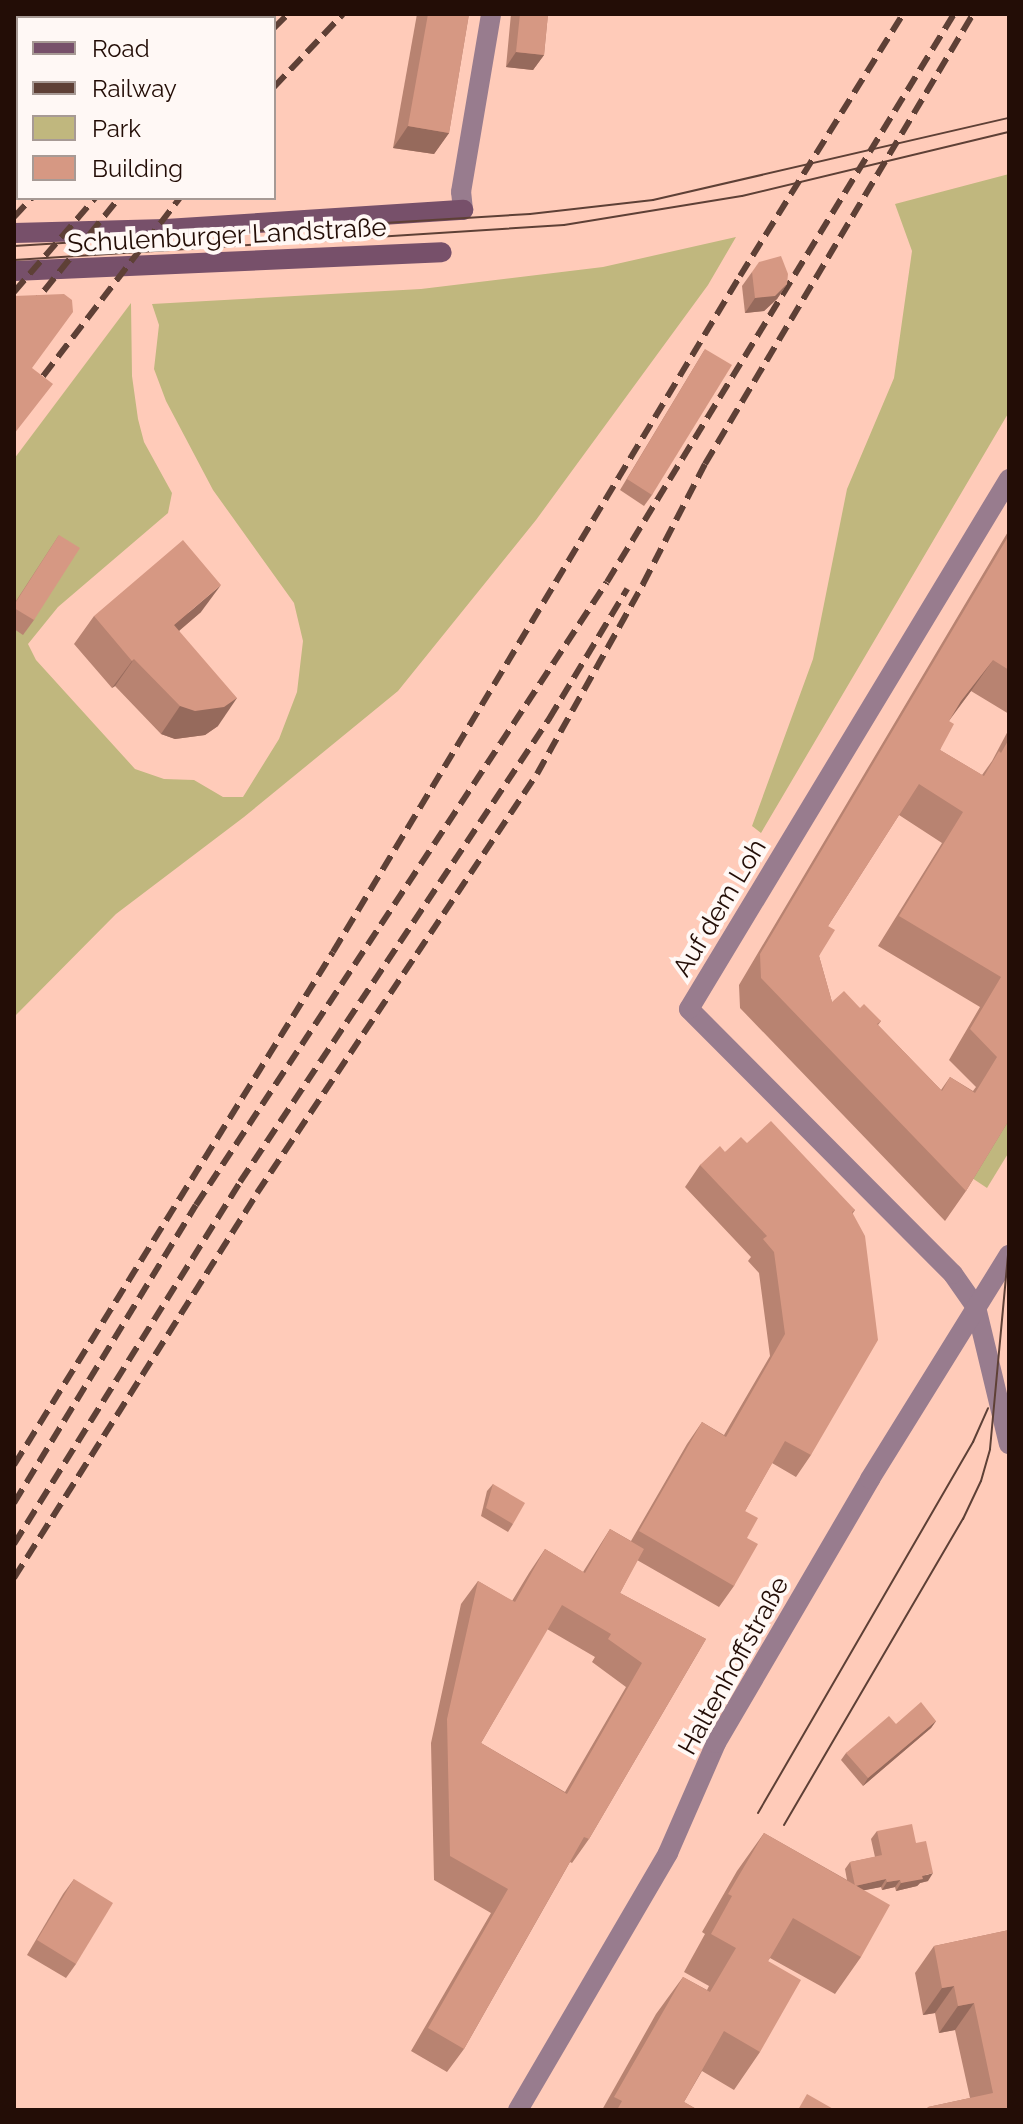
<!DOCTYPE html>
<meta charset="utf-8">
<style>
body{margin:0}
#map{position:relative;width:1023px;height:2124px;overflow:hidden;background:#ffcbb9;font-family:Raleway,sans-serif}
div>[style]{position:absolute}
.green>*{inset:0;background:#c0b77e}
.minor>*{height:20px;margin:-10px;padding:0 10px;transform-origin:10px;border-radius:10px;background:#987c8e}
.tertiary>*{height:20px;margin:-10px;padding:0 10px;transform-origin:10px;border-radius:10px;background:#987c8e}
.secondary>*{height:20px;margin:-10px;padding:0 10px;transform-origin:10px;border-radius:10px;background:#77506a}
.tram>*{height:2px;margin:-1px;padding:0 1px;transform-origin:1px;border-radius:1px;background:#5e4036}
.rail>*{height:6px;margin-top:-3px;transform-origin:0;background:repeating-linear-gradient(90deg,#5e4036 0 16px,transparent 0 24px)}
.wall>*{inset:0;background:#b88371}
.shaded-wall>*{inset:0;background:#966a5c}
.building>*{inset:0;background:#d69883}
span{translate:-50% -50%;white-space:nowrap;text-align:center;line-height:1.15;-webkit-text-stroke:8px #fff8f5;paint-order:stroke}
.street-label{font-size:26px;color:#230d06}
.frame{position:absolute;inset:0;border:16px solid #230d06;pointer-events:none}
.legend{position:absolute;left:16px;top:16px;width:260px;height:184px;box-sizing:border-box;background:#fff8f5;border:2px solid #a79a95;margin:0;padding:10px 14px;list-style:none;font-size:24px;color:#230d06}
.legend li{display:flex;align-items:center;gap:16px;height:40px}
.legend b{width:40px;border:2px solid #a79a95}
</style>
<div id="map">
<div class="green">
<div style="clip-path:polygon(18px 26px,18px 191px,14px 195px,14px 30px)"></div>
<div style="clip-path:polygon(1009px 174px,1009px 412px,761px 833px,752px 826px,813px 659px,847px 489px,894px 378px,912px 251px,895px 204px)"></div>
<div style="clip-path:polygon(736px 237px,708px 285px,536px 520px,398px 691px,244px 817px,116px 914px,14px 1017px,14px 459px,131px 303px,132px 376px,138px 419px,144px 442px,172px 493px,168px 513px,58px 607px,28px 644px,36px 660px,135px 769px,164px 779px,194px 780px,223px 797px,243px 797px,279px 739px,297px 692px,303px 641px,294px 603px,213px 490px,166px 401px,154px 369px,159px 325px,152px 304px,421px 289px,603px 267px)"></div>
<div style="clip-path:polygon(1009px 1118px,1009px 1152px,987px 1188px,972px 1178px)"></div>
</div>
<div class="minor">
<div style="left:27px;top:18px;width:6px;rotate:-45deg"></div>
<div style="left:463px;top:210px;width:18px;rotate:-96deg"></div>
<div style="left:461px;top:192px;width:181px;rotate:-80.4deg"></div>
<div style="left:976px;top:1307px;width:40px;rotate:-124.9deg"></div>
<div style="left:953px;top:1274px;width:374px;rotate:-134.9deg"></div>
<div style="left:689px;top:1009px;width:619px;rotate:-58.88deg"></div>
</div>
<div class="tertiary">
<div style="left:976px;top:1307px;width:141px;rotate:76.5deg"></div>
<div style="left:518px;top:2110px;width:298px;rotate:-59.7deg"></div>
<div style="left:668px;top:1853px;width:120px;rotate:-66.4deg"></div>
<div style="left:716px;top:1743px;width:306px;rotate:-59.7deg"></div>
<div style="left:870px;top:1479px;width:264px;rotate:-58.2deg"></div>
</div>
<div class="secondary">
<div style="left:14px;top:233px;width:152px;rotate:-1.5deg"></div>
<div style="left:166px;top:229px;width:298px;rotate:-3.7deg"></div>
<div style="left:14px;top:271px;width:428px;rotate:-2.5deg"></div>
</div>
<div class="tram">
<div style="left:14px;top:246px;width:517px;rotate:-3.55deg"></div>
<div style="left:530px;top:214px;width:124px;rotate:-6.5deg"></div>
<div style="left:653px;top:200px;width:365px;rotate:-13deg"></div>
<div style="left:14px;top:260px;width:551px;rotate:-3.64deg"></div>
<div style="left:564px;top:225px;width:180px;rotate:-9.3deg"></div>
<div style="left:742px;top:196px;width:275px;rotate:-13.5deg"></div>
<div style="left:758px;top:1813px;width:429px;rotate:-59.9deg"></div>
<div style="left:973px;top:1442px;width:37px;rotate:-66deg"></div>
<div style="left:784px;top:1825px;width:355px;rotate:-59.7deg"></div>
<div style="left:963px;top:1519px;width:42px;rotate:-64.7deg"></div>
<div style="left:981px;top:1481px;width:33px;rotate:-74deg"></div>
<div style="left:990px;top:1449px;width:207px;rotate:-84.7deg"></div>
</div>
<div class="rail">
<div style="left:211px;top:18px;width:6px;rotate:-39deg"></div>
<div style="left:259px;top:18px;width:6px;rotate:-45deg"></div>
<div style="left:274px;top:28px;width:20px;rotate:-45deg"></div>
<div style="left:274px;top:87px;width:100px;rotate:-46.6deg"></div>
<div style="left:14px;top:217px;width:26px;rotate:-47deg"></div>
<div style="left:14px;top:292px;width:124px;rotate:-49.2deg"></div>
<div style="left:14px;top:328px;width:167px;rotate:-51.1deg"></div>
<div style="left:14px;top:414px;width:272px;rotate:-52.5deg"></div>
<div style="left:14px;top:1465px;width:604px;rotate:-58.13deg"></div>
<div style="left:333px;top:952px;width:789px;rotate:-58.95deg"></div>
<div style="left:740px;top:276px;width:309px;rotate:-58.1deg"></div>
<div style="left:14px;top:1503px;width:349px;rotate:-58.6deg"></div>
<div style="left:196px;top:1205px;width:746px;rotate:-56.59deg"></div>
<div style="left:607px;top:582px;width:666px;rotate:-58.58deg"></div>
<div style="left:14px;top:1544px;width:427px;rotate:-58deg"></div>
<div style="left:240px;top:1182px;width:557px;rotate:-56.28deg"></div>
<div style="left:549px;top:719px;width:152px;rotate:-59deg"></div>
<div style="left:14px;top:1578px;width:455px;rotate:-57.7deg"></div>
<div style="left:257px;top:1193px;width:504px;rotate:-56.25deg"></div>
<div style="left:537px;top:774px;width:218px;rotate:-60.8deg"></div>
<div style="left:643px;top:584px;width:135px;rotate:-62.7deg"></div>
<div style="left:705px;top:464px;width:524px;rotate:-59.22deg"></div>
</div>
<div class="wall">
<div style="clip-path:polygon(417px 14px,469px 14px,449px 133px,434px 154px,393px 148px)"></div>
<div style="clip-path:polygon(511px 14px,548px 14px,544px 55px,533px 70px,506px 67px)"></div>
<div style="clip-path:polygon(752px 272px,787px 284px,777px 299px,764px 311px,745px 313px,742px 286px)"></div>
<div style="clip-path:polygon(705px 349px,652px 495px,644px 506px,620px 490px)"></div>
<div style="clip-path:polygon(evenodd,1009px 530px,1009px 714px,971px 691px,949px 721px,940px 750px,982px 775px,992px 761px,1009px 729px,1009px 1120px,966px 1191px,945px 1221px,740px 1008px,739px 985px,1009px 530px,899px 815px,942px 843px,878px 946px,980px 1007px,949px 1060px,976px 1087px,973px 1091px,950px 1077px,941px 1090px,878px 1025px,881px 1021px,860px 1008px,832px 1002px,819px 956px,828px 926px,899px 815px)"></div>
<div style="clip-path:polygon(59px 535px,34px 620px,23px 635px,14px 629px,14px 604px)"></div>
<div style="clip-path:polygon(201px 612px,179px 631px,218px 726px,205px 735px,175px 739px,161px 734px,115px 686px,112px 688px,74px 644px,94px 616px)"></div>
<div style="clip-path:polygon(evenodd,747px 1143px,855px 1210px,853px 1213px,811px 1455px,796px 1477px,772px 1463px,745px 1511px,747px 1538px,734px 1586px,719px 1607px,637px 1560px,620px 1593px,706px 1639px,589px 1839px,572px 1863px,570px 1862px,464px 2049px,447px 2072px,411px 2051px,491px 1913px,434px 1880px,431px 1743px,461px 1604px,478px 1581px,512px 1601px,529px 1573px,545px 1549px,583px 1572px,610px 1529px,631px 1541px,687px 1444px,702px 1422px,724px 1435px,770px 1356px,759px 1273px,748px 1261px,751px 1257px,685px 1187px,700px 1165px,725px 1152px,747px 1143px,547px 1629px,595px 1657px,592px 1662px,626px 1687px,565px 1792px,481px 1743px,547px 1629px)"></div>
<div style="clip-path:polygon(493px 1484px,513px 1524px,508px 1532px,481px 1516px,487px 1491px)"></div>
<div style="clip-path:polygon(936px 1721px,931px 1728px,863px 1786px,841px 1760px,846px 1753px,896px 1724px)"></div>
<div style="clip-path:polygon(877px 1831px,916px 1843px,928px 1881px,920px 1883px,917px 1886px,896px 1891px,895px 1887px,882px 1890px,881px 1887px,864px 1890px,861px 1957px,835px 1994px,770px 1958px,768px 1961px,760px 2052px,734px 2090px,702px 2071px,684px 2102px,698px 2110px,602px 2110px,656px 2014px,683px 1977px,707px 1990px,709px 1986px,684px 1972px,705px 1934px,702px 1932px,737px 1871px,764px 1833px,847px 1880px,845px 1869px,850px 1862px,875px 1857px,871px 1839px)"></div>
<div style="clip-path:polygon(74px 1879px,76px 1964px,66px 1978px,27px 1955px,63px 1894px)"></div>
<div style="clip-path:polygon(1009px 1930px,1009px 2110px,926px 2110px,928px 2107px,970px 2098px,955px 2030px,939px 2033px,935px 2013px,923px 2015px,915px 1973px,934px 1946px)"></div>
</div>
<div class="shaded-wall">
<div style="clip-path:polygon(516px 52px,544px 55px,533px 70px,506px 67px)"></div>
<div style="clip-path:polygon(408px 126px,449px 133px,434px 154px,393px 148px)"></div>
<div style="clip-path:polygon(787px 284px,777px 299px,764px 311px,745px 313px,755px 298px)"></div>
<div style="clip-path:polygon(221px 585px,201px 612px,154px 652px,174px 625px)"></div>
<div style="clip-path:polygon(134px 659px,115px 686px,112px 688px,132px 661px)"></div>
<div style="clip-path:polygon(993px 660px,971px 691px,940px 732px,961px 701px)"></div>
<div style="clip-path:polygon(237px 698px,218px 726px,205px 735px,175px 739px,161px 734px,180px 706px)"></div>
<div style="clip-path:polygon(936px 1721px,931px 1728px,863px 1786px,868px 1778px)"></div>
<div style="clip-path:polygon(933px 1873px,928px 1881px,920px 1883px,917px 1886px,896px 1891px,901px 1883px)"></div>
<div style="clip-path:polygon(886px 1879px,881px 1887px,850px 1893px,855px 1886px)"></div>
<div style="clip-path:polygon(900px 1880px,895px 1887px,882px 1890px,887px 1882px)"></div>
<div style="clip-path:polygon(954px 1986px,935px 2013px,923px 2015px,942px 1988px)"></div>
<div style="clip-path:polygon(974px 2003px,955px 2030px,939px 2033px,958px 2006px)"></div>
</div>
<div class="building">
<div style="clip-path:polygon(428px 14px,469px 14px,449px 133px,408px 126px)"></div>
<div style="clip-path:polygon(520px 14px,548px 14px,544px 55px,516px 52px)"></div>
<div style="clip-path:polygon(781px 256px,788px 274px,787px 284px,775px 296px,755px 298px,752px 272px,759px 262px)"></div>
<div style="clip-path:polygon(64px 294px,72px 300px,73px 312px,32px 368px,53px 384px,14px 434px,14px 296px)"></div>
<div style="clip-path:polygon(705px 349px,732px 365px,652px 495px,627px 479px)"></div>
<div style="clip-path:polygon(59px 535px,80px 548px,34px 620px,14px 608px,14px 605px)"></div>
<div style="clip-path:polygon(evenodd,1009px 535px,1009px 670px,993px 660px,961px 701px,949px 721px,954px 724px,940px 750px,984px 776px,999px 751px,1001px 753px,1009px 739px,1009px 1120px,966px 1191px,761px 978px,760px 954px,1009px 535px,919px 784px,963px 812px,899px 916px,1001px 977px,970px 1029px,997px 1057px,975px 1093px,950px 1077px,942px 1091px,877px 1024px,881px 1021px,864px 1004px,860px 1008px,844px 991px,832px 1002px,819px 956px,835px 930px,828px 926px,919px 784px)"></div>
<div style="clip-path:polygon(183px 540px,221px 585px,174px 625px,237px 698px,224px 707px,195px 711px,180px 706px,134px 659px,132px 661px,94px 616px)"></div>
<div style="clip-path:polygon(771px 1121px,855px 1210px,852px 1212px,865px 1236px,878px 1340px,811px 1455px,785px 1441px,745px 1511px,758px 1518px,747px 1538px,758px 1544px,734px 1586px,639px 1531px,702px 1422px,726px 1437px,785px 1334px,774px 1252px,763px 1239px,767px 1236px,700px 1165px,720px 1146px,725px 1152px,741px 1137px,747px 1143px)"></div>
<div style="clip-path:polygon(493px 1484px,525px 1503px,513px 1524px,486px 1508px)"></div>
<div style="clip-path:polygon(evenodd,610px 1529px,644px 1549px,620px 1593px,706px 1639px,589px 1839px,584px 1837px,464px 2049px,428px 2028px,508px 1889px,450px 1856px,447px 1719px,478px 1581px,515px 1602px,545px 1549px,585px 1573px,610px 1529px,562px 1605px,611px 1634px,608px 1639px,642px 1663px,567px 1794px,481px 1743px,562px 1605px)"></div>
<div style="clip-path:polygon(921px 1702px,936px 1721px,868px 1778px,846px 1753px,889px 1716px,896px 1724px)"></div>
<div style="clip-path:polygon(912px 1824px,916px 1843px,926px 1841px,933px 1873px,922px 1876px,923px 1879px,901px 1883px,900px 1880px,887px 1882px,886px 1879px,855px 1886px,850px 1862px,882px 1855px,877px 1831px)"></div>
<div style="clip-path:polygon(764px 1833px,890px 1905px,861px 1957px,793px 1918px,768px 1961px,801px 1980px,760px 2052px,724px 2031px,684px 2102px,698px 2110px,617px 2110px,622px 2101px,614px 2097px,683px 1977px,710px 1992px,736px 1948px,711px 1934px,732px 1896px,728px 1894px)"></div>
<div style="clip-path:polygon(74px 1879px,113px 1903px,76px 1964px,37px 1940px)"></div>
<div style="clip-path:polygon(1009px 1930px,1009px 2110px,928px 2110px,928px 2107px,993px 2093px,974px 2003px,958px 2006px,954px 1986px,942px 1988px,934px 1946px)"></div>
<div style="clip-path:polygon(807px 2094px,835px 2110px,798px 2110px)"></div>
</div>
<div class="street-label">
<span style="left:227px;top:236px;rotate:-3deg">Schulenburger Landstraße</span>
<span style="left:720px;top:908px;rotate:-59deg">Auf dem Loh</span>
<span style="left:734px;top:1666px;rotate:-61deg">Haltenhoffstraße</span>
</div>
<div class="frame"></div>
<ul class="legend">
<li><b style="height:10px;background:#77506a"></b>Road</li>
<li><b style="height:10px;background:#5e4036"></b>Railway</li>
<li><b style="height:22px;background:#c0b77e"></b>Park</li>
<li><b style="height:22px;background:#d69883"></b>Building</li>
</ul>
</div>
